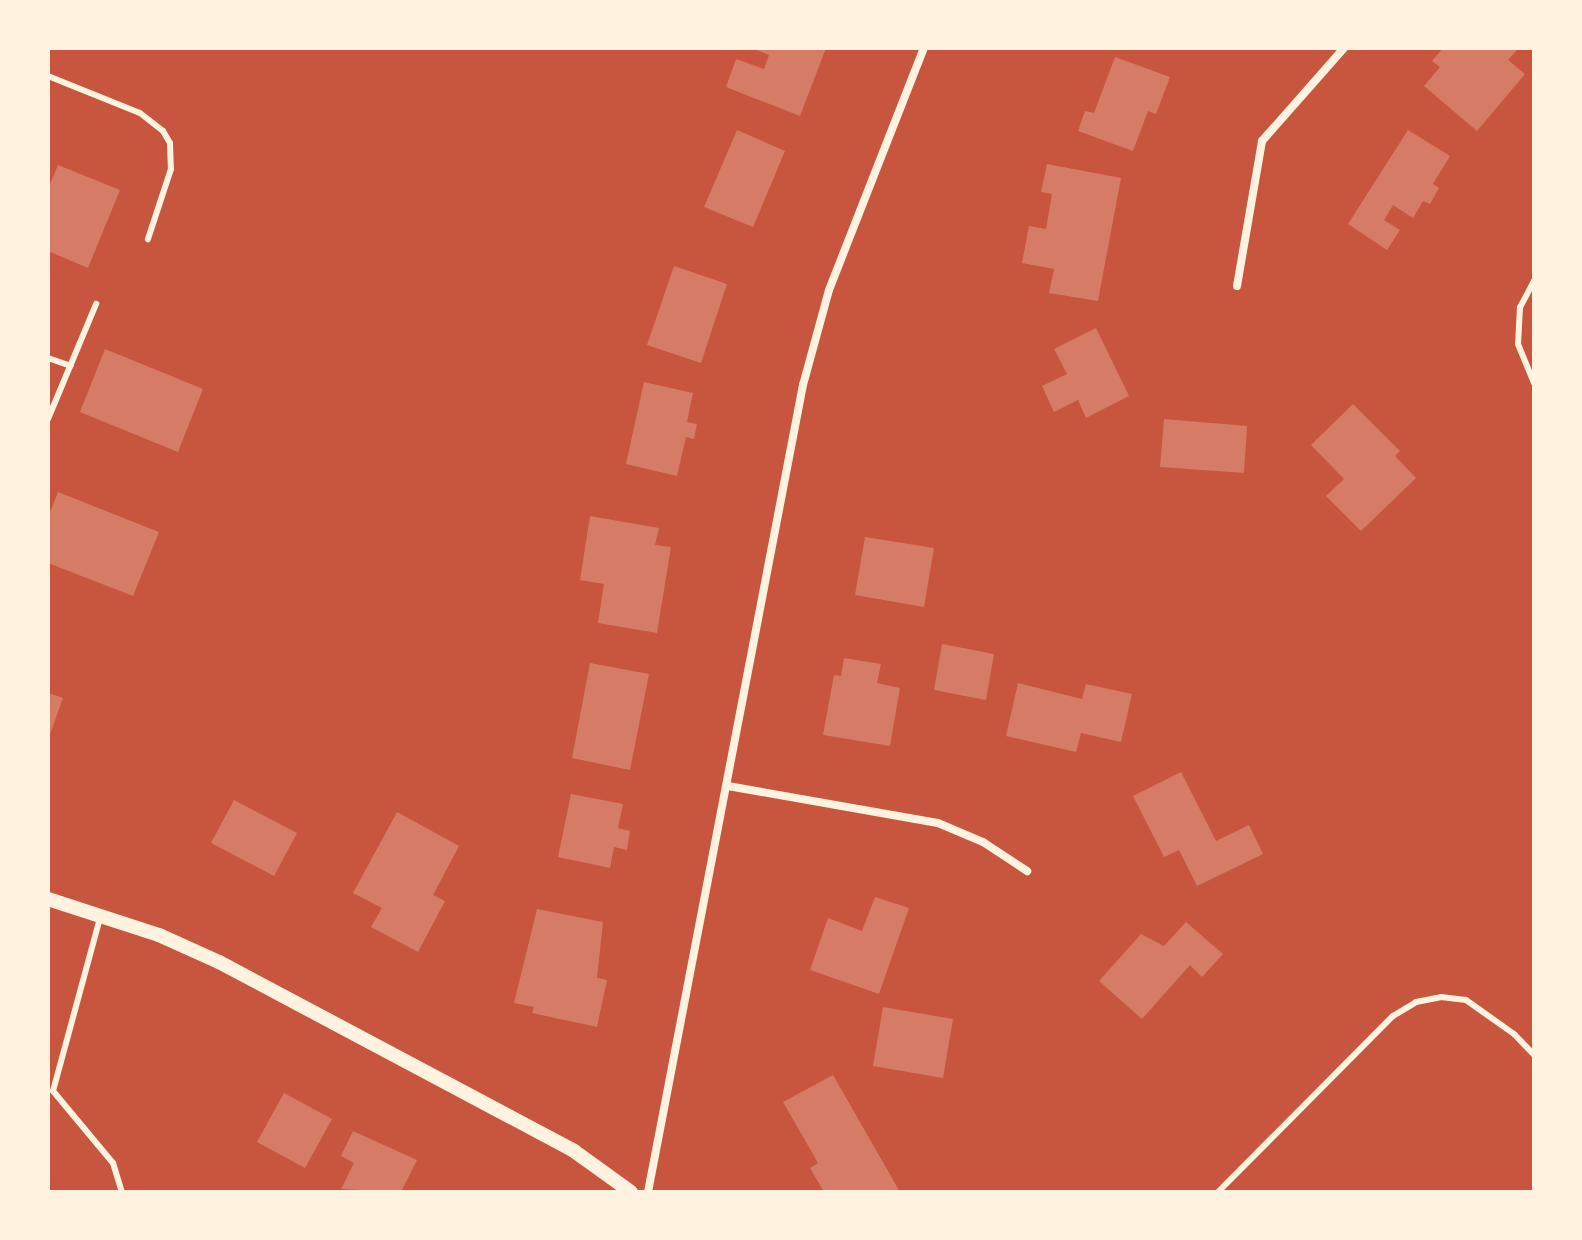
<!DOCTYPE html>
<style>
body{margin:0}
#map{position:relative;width:1582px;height:1240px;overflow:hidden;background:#c8553d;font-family:"Crimson Pro",serif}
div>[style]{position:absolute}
.building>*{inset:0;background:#d67c66}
.service>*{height:6px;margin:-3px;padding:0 3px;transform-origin:3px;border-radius:3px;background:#fff3e0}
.minor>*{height:8px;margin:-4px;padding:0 4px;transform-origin:4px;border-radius:4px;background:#fff3e0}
.tertiary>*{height:14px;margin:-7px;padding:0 7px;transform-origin:7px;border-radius:7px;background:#fff3e0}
span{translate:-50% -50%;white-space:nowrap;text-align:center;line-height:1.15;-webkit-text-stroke:8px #fff3e0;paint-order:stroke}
.frame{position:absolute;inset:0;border:50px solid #fff3e0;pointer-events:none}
</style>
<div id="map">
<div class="building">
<div style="clip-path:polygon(752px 48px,826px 48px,800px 116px,726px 87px,736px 59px,764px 69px,769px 55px)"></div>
<div style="clip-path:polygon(1443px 48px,1519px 48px,1508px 60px,1525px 74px,1477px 131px,1424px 86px,1440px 67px,1432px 61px)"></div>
<div style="clip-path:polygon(1115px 57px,1170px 77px,1156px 114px,1148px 111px,1133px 151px,1078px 131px,1085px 111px,1094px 113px)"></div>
<div style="clip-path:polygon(737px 130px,785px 151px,753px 227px,704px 207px)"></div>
<div style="clip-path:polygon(1408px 130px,1450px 156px,1433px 184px,1439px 188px,1430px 204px,1423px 201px,1413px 218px,1393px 205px,1384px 220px,1400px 230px,1387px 250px,1348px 224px)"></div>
<div style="clip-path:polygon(1047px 164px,1121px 178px,1098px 301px,1049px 293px,1054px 269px,1022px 263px,1029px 226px,1046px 229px,1052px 194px,1041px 192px)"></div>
<div style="clip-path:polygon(58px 165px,120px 190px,88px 268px,48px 251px,48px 189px)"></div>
<div style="clip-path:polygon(674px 266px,727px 284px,701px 363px,647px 345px)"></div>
<div style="clip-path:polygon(1096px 328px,1129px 396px,1086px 418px,1078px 400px,1054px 412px,1042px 386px,1067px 374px,1054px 349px)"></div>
<div style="clip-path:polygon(105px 349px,203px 389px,178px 452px,80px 412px)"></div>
<div style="clip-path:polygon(644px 382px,693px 393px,687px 422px,697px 424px,694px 439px,686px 437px,677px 476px,626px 464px)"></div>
<div style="clip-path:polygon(1353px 404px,1400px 451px,1395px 456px,1416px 478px,1361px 531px,1326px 496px,1344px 479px,1311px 445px)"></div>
<div style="clip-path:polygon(1164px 419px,1247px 426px,1244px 473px,1160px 467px)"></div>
<div style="clip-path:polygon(58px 492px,159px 532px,133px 596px,48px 563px,48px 517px)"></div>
<div style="clip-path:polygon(590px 516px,659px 528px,655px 545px,671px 547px,657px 633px,598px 623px,604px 584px,580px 580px)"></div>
<div style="clip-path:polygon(865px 537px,934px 548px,924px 607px,855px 595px)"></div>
<div style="clip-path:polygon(942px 644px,994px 654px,986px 700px,934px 690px)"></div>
<div style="clip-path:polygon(844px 658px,881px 664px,877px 683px,900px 688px,890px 746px,823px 735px,834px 675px,841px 676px)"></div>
<div style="clip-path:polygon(590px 663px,649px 674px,630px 770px,572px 758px)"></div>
<div style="clip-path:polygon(1018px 683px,1082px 699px,1086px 684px,1132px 694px,1121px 742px,1081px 733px,1076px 752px,1006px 736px)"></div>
<div style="clip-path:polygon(48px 693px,63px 698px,48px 740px)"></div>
<div style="clip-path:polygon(1181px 772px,1216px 841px,1249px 825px,1263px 854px,1197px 886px,1179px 850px,1164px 857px,1133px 796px)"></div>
<div style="clip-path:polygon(571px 794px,623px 804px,618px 828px,630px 831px,627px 850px,614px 847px,610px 868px,558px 857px)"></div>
<div style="clip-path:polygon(234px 800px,297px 833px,274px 876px,211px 843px)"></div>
<div style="clip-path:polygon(397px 812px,459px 846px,433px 895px,445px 901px,418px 952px,371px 927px,382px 908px,353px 893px)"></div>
<div style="clip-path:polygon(875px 897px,909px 908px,879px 994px,810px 970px,828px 918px,862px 931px)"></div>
<div style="clip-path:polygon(537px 909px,603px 922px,597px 978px,607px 980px,597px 1027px,532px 1013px,534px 1007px,514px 1003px)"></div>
<div style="clip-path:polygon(1186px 922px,1223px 954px,1202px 977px,1190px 965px,1142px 1019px,1099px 981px,1141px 934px,1164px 946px)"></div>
<div style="clip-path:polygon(883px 1007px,953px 1019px,943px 1078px,873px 1066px)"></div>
<div style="clip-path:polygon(833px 1075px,900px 1192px,824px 1192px,810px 1168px,818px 1163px,783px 1102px)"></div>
<div style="clip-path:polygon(284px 1093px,332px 1119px,305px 1168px,257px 1142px)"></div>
<div style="clip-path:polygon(353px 1131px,417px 1160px,401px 1192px,341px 1189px,354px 1163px,341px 1156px)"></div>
</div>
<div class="service">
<div style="left:48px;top:76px;width:99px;rotate:21.9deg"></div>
<div style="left:140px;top:113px;width:29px;rotate:38deg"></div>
<div style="left:163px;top:131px;width:14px;rotate:60deg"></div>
<div style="left:170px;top:143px;width:26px;rotate:88deg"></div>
<div style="left:171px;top:169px;width:74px;rotate:108.2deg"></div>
<div style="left:1534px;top:281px;width:30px;rotate:118deg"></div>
<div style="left:1520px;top:307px;width:37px;rotate:93deg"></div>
<div style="left:1518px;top:344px;width:42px;rotate:67.7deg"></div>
<div style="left:48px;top:358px;width:24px;rotate:19deg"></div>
<div style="left:48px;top:419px;width:125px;rotate:-67.3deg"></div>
<div style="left:100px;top:918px;width:179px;rotate:105.2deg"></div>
<div style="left:53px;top:1091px;width:94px;rotate:50.2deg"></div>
<div style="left:113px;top:1163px;width:30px;rotate:73deg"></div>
<div style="left:1218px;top:1192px;width:248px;rotate:-45.2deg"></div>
<div style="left:1393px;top:1016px;width:27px;rotate:-31deg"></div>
<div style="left:1416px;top:1002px;width:25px;rotate:-11deg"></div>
<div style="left:1441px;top:997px;width:25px;rotate:7deg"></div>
<div style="left:1466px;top:1000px;width:59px;rotate:35.3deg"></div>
<div style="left:1514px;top:1034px;width:29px;rotate:46deg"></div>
</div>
<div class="minor">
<div style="left:1237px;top:286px;width:147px;rotate:-80.2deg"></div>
<div style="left:1262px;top:141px;width:124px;rotate:-48.6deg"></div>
<div style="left:728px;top:786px;width:213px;rotate:10deg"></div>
<div style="left:938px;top:823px;width:49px;rotate:22.9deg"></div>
<div style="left:983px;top:842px;width:53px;rotate:33.4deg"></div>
<div style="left:648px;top:1192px;width:822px;rotate:-79.13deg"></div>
<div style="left:803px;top:385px;width:98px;rotate:-74.7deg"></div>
<div style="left:829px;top:290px;width:260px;rotate:-68.6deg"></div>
</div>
<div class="tertiary">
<div style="left:48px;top:899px;width:117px;rotate:18deg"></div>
<div style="left:159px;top:935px;width:66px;rotate:24.2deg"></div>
<div style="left:219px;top:962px;width:402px;rotate:28deg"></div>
<div style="left:574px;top:1151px;width:70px;rotate:35.7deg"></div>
</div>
<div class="frame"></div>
</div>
